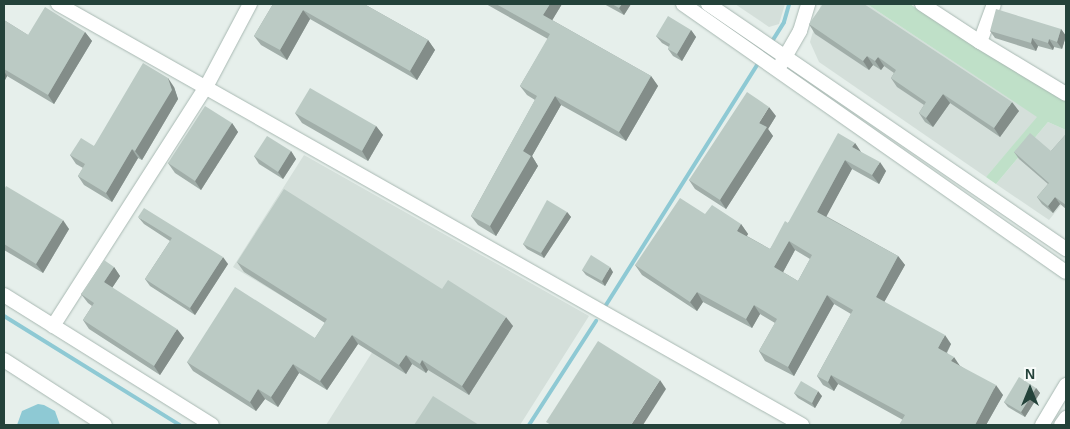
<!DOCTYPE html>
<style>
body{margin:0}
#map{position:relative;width:1070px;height:429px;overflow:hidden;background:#e6efeb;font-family:Arial,sans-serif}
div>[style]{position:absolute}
.built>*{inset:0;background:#d4dfda}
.green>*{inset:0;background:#bfe0c8}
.water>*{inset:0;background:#8ec9d4}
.stream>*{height:4px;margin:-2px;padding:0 2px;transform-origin:2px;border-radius:2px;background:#8ec9d4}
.roads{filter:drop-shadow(0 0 1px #a8b8b2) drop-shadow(0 0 1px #a8b8b2)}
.minor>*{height:14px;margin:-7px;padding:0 7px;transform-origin:7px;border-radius:7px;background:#fff}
.wall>*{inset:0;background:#a1aea9}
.shaded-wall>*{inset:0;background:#838d89}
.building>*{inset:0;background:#bbcac4}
span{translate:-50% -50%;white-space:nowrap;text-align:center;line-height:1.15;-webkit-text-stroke:4px #f7fbf9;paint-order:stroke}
.frame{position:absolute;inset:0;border:5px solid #24423a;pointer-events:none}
.north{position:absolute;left:1005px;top:364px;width:50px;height:50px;-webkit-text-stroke:4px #f7fbf9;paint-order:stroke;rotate:0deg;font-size:14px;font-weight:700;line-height:20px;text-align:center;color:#24423a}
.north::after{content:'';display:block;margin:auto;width:18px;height:22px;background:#24423a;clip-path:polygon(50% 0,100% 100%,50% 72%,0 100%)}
</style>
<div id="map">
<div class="built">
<div style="clip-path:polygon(735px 4px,785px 4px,779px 24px,769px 27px)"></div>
<div style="clip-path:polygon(821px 4px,867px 4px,1038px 117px,986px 177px,819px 62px,810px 42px)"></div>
<div style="clip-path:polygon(1048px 122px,1066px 130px,1066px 199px,1049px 220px,996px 184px)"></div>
<div style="clip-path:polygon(304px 155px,589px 316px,520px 425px,326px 425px,373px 351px,233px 267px)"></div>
</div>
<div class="green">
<div style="clip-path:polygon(867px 4px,910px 4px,950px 31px,1066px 101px,1066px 130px,1048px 122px,996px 184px,986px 177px,1037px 117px)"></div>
</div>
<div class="water">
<div style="clip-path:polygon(38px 404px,44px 405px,55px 411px,60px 425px,17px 425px,22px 411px)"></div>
</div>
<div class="stream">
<div style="left:606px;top:305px;width:334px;rotate:-57.8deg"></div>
<div style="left:784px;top:22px;width:19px;rotate:-74deg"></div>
<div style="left:4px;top:316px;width:207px;rotate:31.8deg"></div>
<div style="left:529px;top:425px;width:124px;rotate:-57.2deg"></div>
</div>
<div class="roads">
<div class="minor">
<div style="left:58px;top:4px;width:855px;rotate:29.5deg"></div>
<div style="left:683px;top:4px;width:467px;rotate:35deg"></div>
<div style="left:708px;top:4px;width:434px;rotate:34.4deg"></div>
<div style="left:922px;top:4px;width:69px;rotate:33.2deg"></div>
<div style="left:980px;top:42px;width:100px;rotate:31.2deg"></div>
<div style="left:980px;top:42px;width:40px;rotate:-69.8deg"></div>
<div style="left:781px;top:64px;width:38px;rotate:-60deg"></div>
<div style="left:800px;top:31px;width:28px;rotate:-73deg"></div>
<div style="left:4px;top:295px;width:245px;rotate:32deg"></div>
<div style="left:53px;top:326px;width:284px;rotate:-57.4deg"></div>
<div style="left:206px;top:87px;width:94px;rotate:-62.1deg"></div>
<div style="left:4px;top:360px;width:120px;rotate:32.8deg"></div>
<div style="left:1042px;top:425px;width:47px;rotate:-59deg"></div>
<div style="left:1061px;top:425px;width:9px;rotate:-54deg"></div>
</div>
</div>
<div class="wall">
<div style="clip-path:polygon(273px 4px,364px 4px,428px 40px,435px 50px,417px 80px,310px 19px,287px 60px,261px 45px,254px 36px)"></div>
<div style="clip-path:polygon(486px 4px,562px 4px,552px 20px,651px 76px,658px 86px,626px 141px,561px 105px,532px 156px,538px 166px,496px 236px,478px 225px,471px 216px,535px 100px,527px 95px,520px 86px,548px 39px)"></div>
<div style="clip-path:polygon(604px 4px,631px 4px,624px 15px)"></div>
<div style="clip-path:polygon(4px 20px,28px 35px,85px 32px,92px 41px,54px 104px,7px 76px,4px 82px)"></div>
<div style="clip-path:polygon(809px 24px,1019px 111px,1000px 137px,950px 103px,933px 127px,925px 122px,919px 113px,924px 105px,897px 87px,891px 78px,894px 73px,884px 66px,881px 70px,873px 65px,869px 70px,815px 34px)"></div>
<div style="clip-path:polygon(1061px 29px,1066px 36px,1062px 49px,1054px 47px,1053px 50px,1038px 46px,1036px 51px,995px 38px,990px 31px)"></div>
<div style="clip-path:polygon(691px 30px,696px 37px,682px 61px,673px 56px,668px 49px,669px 47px,662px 43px,656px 36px)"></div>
<div style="clip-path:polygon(174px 87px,178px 99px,142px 160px,138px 158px,112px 202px,84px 185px,78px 176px,83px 168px,76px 164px,70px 155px,94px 146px)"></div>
<div style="clip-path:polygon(295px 113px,376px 126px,383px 135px,368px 161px,302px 123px)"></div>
<div style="clip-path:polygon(776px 116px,768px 129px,773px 136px,726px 209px,695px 189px,689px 180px)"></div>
<div style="clip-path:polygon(232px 123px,238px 132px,201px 190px,175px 173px,168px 163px)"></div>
<div style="clip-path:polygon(1066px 134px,1066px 209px,1060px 204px,1053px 213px,1042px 204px,1037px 197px,1048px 184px,1019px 159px,1014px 152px,1051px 151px)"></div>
<div style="clip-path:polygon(evenodd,855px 143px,861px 152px,886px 171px,879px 184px,852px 169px,826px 216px,898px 256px,905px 265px,884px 302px,951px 344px,947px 353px,959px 365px,1003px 395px,986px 425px,899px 425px,903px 420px,838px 384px,834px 391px,823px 385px,817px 376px,851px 314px,834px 304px,794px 376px,765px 361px,759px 351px,775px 323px,760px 314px,752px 328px,703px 302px,697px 311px,642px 275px,635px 265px,741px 224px,748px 234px,747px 236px,770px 249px,788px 223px,855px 143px,795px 250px,810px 259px,798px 281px,783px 272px,795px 250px)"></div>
<div style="clip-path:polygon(291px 151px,296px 159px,283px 179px,259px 164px,254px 156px)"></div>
<div style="clip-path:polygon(4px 190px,69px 229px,43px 273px,4px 250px)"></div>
<div style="clip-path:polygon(567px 212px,571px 217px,544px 258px,527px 249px,523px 244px)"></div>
<div style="clip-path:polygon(138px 217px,228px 264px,195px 315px,150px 286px,145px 279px,170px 241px,144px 224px)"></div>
<div style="clip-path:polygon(237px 262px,442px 289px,513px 326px,469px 395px,428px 370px,426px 373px,412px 364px,406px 374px,358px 344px,327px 390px,299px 373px,278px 407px,265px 399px,256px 411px,193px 371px,187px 362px,315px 338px,325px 323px,244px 272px)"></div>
<div style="clip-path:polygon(114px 267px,120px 276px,112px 288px,184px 338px,160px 375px,89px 329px,83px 320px,92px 306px,88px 303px,81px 294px)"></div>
<div style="clip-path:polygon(582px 270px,613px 272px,605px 286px,586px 275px)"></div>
<div style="clip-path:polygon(1036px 388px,1040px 393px,1025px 417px,1008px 407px,1004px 402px)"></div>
<div style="clip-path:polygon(794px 393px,822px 396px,815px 408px,798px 398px)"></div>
</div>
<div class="shaded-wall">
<div style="clip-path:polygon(550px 4px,562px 4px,550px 24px,543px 15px)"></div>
<div style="clip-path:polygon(622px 4px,631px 4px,624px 15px,619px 8px)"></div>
<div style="clip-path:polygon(303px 10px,310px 19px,287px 60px,280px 50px)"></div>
<div style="clip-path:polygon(1061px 29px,1066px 36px,1062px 49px,1057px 42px)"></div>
<div style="clip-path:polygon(691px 30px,696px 37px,682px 61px,677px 54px)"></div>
<div style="clip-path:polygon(85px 32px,92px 41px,54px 104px,48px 95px)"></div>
<div style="clip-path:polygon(1032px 38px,1038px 46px,1036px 51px,1031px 43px)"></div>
<div style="clip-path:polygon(1049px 39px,1054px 47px,1053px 50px,1048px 43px)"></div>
<div style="clip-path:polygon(428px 40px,435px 50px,417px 80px,410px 71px)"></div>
<div style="clip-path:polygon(867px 56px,873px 65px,869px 70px,863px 61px)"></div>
<div style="clip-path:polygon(878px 57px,884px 66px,881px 70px,875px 61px)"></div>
<div style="clip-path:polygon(4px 71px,7px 76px,4px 82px)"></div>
<div style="clip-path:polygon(651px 76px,658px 86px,626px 141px,619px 132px)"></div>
<div style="clip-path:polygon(168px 78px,174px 87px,178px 99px,142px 160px,135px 151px)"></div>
<div style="clip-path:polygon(943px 94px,950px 103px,933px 127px,926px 118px)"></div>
<div style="clip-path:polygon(555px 96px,561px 105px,532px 156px,538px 166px,496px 236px,490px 226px,523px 151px)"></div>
<div style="clip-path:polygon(1012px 102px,1019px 111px,1000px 137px,994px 128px)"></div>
<div style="clip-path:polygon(769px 107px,776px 116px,768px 129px,773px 136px,726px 209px,720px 200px,759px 123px)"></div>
<div style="clip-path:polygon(232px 123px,238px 132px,201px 190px,195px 181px)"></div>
<div style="clip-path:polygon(376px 126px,383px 135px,368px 161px,362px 151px)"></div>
<div style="clip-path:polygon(855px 143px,861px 152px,852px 147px)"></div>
<div style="clip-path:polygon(132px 149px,138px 158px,112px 202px,106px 193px)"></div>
<div style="clip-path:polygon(291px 151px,296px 159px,283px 179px,278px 172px)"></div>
<div style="clip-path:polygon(845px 160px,852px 169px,824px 221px,817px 212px)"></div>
<div style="clip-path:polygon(880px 162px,886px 171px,879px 184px,872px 175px)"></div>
<div style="clip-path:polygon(1055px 197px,1060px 204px,1053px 213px,1048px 206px)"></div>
<div style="clip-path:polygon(567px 212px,571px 217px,544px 258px,541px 253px)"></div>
<div style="clip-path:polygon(63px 220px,69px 229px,43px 273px,36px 264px)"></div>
<div style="clip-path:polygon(741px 224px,748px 234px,744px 240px,737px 231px)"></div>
<div style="clip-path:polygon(789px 241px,795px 250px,781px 276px,774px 267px)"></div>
<div style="clip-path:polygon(898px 256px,905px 265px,882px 306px,876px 297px)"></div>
<div style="clip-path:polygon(223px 257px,228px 264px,195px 315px,190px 308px)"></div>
<div style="clip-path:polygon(114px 267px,120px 276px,110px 291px,104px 282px)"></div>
<div style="clip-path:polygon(610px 267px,613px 272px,605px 286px,602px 281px)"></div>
<div style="clip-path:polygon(697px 292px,703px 302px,697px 311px,690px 302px)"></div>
<div style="clip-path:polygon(827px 295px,834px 304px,794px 376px,788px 367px)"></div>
<div style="clip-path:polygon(754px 305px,760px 314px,752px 328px,746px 319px)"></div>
<div style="clip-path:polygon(506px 317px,513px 326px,469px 395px,462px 386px)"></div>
<div style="clip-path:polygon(177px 329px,184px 338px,160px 375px,154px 366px)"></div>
<div style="clip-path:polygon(352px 335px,358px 344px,327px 390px,320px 381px)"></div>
<div style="clip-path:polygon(945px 335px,951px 344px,944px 357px,938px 348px)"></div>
<div style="clip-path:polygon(406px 355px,412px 364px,406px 374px,399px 365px)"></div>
<div style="clip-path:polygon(954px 357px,960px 366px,951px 361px)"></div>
<div style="clip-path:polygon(422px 360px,428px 370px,426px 373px,420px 364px)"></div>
<div style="clip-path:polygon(293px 364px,299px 373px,278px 407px,271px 397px)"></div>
<div style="clip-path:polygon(831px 375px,838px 384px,834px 391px,828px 382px)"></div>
<div style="clip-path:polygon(660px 380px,666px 389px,643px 425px,631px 425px)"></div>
<div style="clip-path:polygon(996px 385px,1003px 395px,986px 425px,975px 425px)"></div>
<div style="clip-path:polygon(1036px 388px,1040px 393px,1025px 417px,1021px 412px)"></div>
<div style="clip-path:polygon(258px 389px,265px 399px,256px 411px,250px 402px)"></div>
<div style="clip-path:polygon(818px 391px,822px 396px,815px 408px,812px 403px)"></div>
</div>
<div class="building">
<div style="clip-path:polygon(273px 4px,364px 4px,428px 40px,410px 71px,303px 10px,280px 50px,254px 36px)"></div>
<div style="clip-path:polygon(496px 4px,550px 4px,543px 15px,651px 76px,619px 132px,555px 96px,523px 151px,531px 156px,490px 226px,471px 216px,537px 96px,520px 86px,550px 34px)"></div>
<div style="clip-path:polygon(612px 4px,622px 4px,619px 8px)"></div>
<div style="clip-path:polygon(823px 4px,864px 4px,1012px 102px,994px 128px,943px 94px,926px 118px,919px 113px,926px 102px,891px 78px,896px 70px,878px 57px,875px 61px,867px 56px,863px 61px,809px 24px)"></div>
<div style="clip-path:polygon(45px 7px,85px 32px,48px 95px,4px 69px,4px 20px,28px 35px)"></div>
<div style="clip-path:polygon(996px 9px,1061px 29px,1057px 42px,1049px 39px,1048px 43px,1032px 38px,1031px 43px,990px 31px)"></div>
<div style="clip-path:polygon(668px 16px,691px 30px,677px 54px,668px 49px,670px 44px,656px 36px)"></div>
<div style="clip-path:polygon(143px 63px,168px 78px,172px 90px,135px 151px,132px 149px,106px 193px,78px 176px,85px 164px,70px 155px,81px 138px,94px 146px)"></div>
<div style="clip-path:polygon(310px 88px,376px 126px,362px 151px,295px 113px)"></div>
<div style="clip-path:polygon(747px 92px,769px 107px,759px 123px,767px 127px,720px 200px,689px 180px)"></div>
<div style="clip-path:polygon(205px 106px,232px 123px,195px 181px,168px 163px)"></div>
<div style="clip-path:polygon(evenodd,838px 133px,855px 143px,852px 147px,880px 162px,872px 175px,845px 160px,817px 212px,898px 256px,876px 297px,945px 335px,938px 348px,954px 357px,951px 361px,996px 385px,975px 425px,899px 425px,905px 415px,831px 375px,828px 382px,817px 376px,853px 310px,827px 295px,788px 367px,759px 351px,777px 319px,754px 305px,746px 319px,697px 292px,690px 302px,635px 265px,680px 198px,705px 214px,712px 205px,741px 224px,737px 231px,770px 249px,785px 221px,788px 223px,838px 133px,789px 241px,812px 255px,798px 281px,774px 267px,789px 241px)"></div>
<div style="clip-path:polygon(1030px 133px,1051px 151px,1066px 134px,1066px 205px,1055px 197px,1048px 206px,1037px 197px,1049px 183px,1014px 152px)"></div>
<div style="clip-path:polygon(267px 136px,291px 151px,278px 172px,254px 156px)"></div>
<div style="clip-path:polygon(6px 186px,63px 220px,36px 264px,4px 244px,4px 190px)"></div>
<div style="clip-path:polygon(284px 189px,442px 289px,448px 280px,506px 317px,462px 386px,422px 360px,420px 364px,406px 355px,399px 365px,352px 335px,320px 381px,293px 364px,271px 397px,258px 389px,250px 402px,187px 362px,235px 287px,315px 338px,327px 319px,237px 262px)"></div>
<div style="clip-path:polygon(547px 200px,567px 212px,541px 253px,523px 244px)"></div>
<div style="clip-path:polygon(144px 208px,223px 257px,190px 308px,145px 279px,172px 238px,138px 217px)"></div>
<div style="clip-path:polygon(591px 255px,610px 267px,602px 281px,582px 270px)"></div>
<div style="clip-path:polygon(104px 260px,114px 267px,104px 282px,177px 329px,154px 366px,83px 320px,94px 303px,81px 294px)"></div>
<div style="clip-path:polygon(598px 341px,660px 380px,631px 425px,551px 425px,546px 422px)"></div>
<div style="clip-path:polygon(1019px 377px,1036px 388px,1021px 412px,1004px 402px)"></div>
<div style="clip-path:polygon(801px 381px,818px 391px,812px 403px,794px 393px)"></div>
<div style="clip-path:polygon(433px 396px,479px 425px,414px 425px)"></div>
</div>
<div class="frame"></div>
<div class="north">N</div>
</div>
